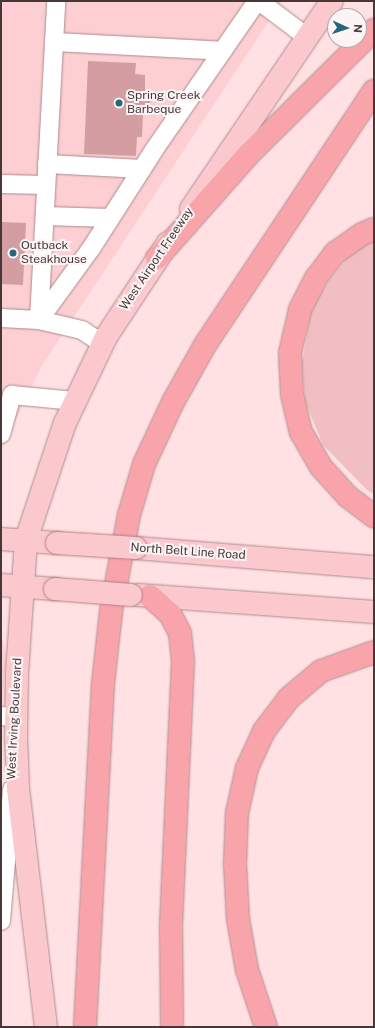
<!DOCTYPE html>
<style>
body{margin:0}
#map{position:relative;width:375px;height:1028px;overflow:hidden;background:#ffe1e3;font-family:"Public Sans",sans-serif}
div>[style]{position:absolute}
.built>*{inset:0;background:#fdcfd3}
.green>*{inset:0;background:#f1bfc3}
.building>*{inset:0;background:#d49da2}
.roads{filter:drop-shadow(0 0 1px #ae8c8e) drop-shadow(0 0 1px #ae8c8e)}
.minor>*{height:18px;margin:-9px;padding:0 9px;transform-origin:9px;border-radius:9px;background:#fff}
.major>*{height:22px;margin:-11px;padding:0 11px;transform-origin:11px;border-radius:11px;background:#fbc8cd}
.highway>*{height:22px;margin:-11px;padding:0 11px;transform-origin:11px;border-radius:11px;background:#f9a3ab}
.bridges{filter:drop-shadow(0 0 1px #ba7e83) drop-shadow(0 0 1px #ba7e83)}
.major-bridge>*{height:22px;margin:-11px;padding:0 11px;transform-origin:11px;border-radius:11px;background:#fbc8cd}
.dots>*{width:11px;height:11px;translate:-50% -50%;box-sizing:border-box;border:2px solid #fcf4f5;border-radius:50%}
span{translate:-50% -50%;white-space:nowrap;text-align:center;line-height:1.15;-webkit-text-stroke:4px #fcf4f5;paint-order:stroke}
.poi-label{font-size:12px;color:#463839}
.left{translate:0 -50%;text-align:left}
.street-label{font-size:12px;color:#463839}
.frame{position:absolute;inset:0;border:2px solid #463839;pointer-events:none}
.north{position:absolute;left:327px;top:8px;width:40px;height:40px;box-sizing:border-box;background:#fcf4f5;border:1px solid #b3a9aa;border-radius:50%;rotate:93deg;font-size:11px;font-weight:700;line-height:16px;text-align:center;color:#463839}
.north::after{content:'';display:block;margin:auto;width:14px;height:18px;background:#26667b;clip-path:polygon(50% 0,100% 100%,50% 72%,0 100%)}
</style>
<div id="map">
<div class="built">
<div style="clip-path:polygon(1px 1px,282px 1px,41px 367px,1px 451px)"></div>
<div style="clip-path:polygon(1px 634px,6px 657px,1px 719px)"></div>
</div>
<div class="green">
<div style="clip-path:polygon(374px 242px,374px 494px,367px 490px,323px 445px,305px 401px,302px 363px,311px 312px,321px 293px,347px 258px,367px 244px)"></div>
</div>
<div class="building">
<div style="clip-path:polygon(88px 61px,136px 63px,135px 74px,145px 75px,145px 91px,151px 91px,150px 115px,143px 114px,142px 137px,137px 137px,136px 156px,84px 154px)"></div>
<div style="clip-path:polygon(1px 222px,26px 223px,23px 285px,1px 284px)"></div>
</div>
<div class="roads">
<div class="minor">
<div style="left:259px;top:1px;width:60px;rotate:36.9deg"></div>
<div style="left:54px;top:42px;width:169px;rotate:3deg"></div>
<div style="left:47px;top:164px;width:95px;rotate:3deg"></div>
<div style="left:1px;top:184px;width:45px;rotate:1.3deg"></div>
<div style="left:45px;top:216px;width:65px;rotate:1.8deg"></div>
<div style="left:1px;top:318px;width:38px;rotate:3deg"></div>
<div style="left:39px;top:320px;width:44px;rotate:13.1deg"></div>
<div style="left:82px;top:330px;width:25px;rotate:34deg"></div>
<div style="left:39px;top:320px;width:90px;rotate:-54deg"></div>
<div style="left:92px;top:247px;width:115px;rotate:-57.4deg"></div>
<div style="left:154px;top:150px;width:181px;rotate:-55.3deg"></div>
<div style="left:39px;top:320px;width:319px;rotate:-86.9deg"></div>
<div style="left:1px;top:434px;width:41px;rotate:-74.2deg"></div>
<div style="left:12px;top:395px;width:63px;rotate:5.4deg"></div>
<div style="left:1px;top:716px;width:15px;rotate:4deg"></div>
<div style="left:1px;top:921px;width:132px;rotate:-85.2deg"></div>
</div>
<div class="major">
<div style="left:191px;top:209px;width:251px;rotate:-55.9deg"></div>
<div style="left:1px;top:539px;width:56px;rotate:4.1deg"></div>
<div style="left:136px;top:548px;width:239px;rotate:4.6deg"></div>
<div style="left:1px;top:585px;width:54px;rotate:4.2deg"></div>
<div style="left:138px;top:595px;width:237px;rotate:4.1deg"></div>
<div style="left:46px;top:1027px;width:240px;rotate:-96.7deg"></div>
<div style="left:18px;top:789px;width:53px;rotate:-92.2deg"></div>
<div style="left:16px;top:736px;width:63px;rotate:-89.1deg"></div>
<div style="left:17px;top:673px;width:133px;rotate:-86.1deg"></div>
<div style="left:26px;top:540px;width:123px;rotate:-71.6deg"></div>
<div style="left:65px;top:423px;width:95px;rotate:-64.5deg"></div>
<div style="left:106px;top:337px;width:113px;rotate:-56.6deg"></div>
</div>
<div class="highway">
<div style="left:374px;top:229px;width:13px;rotate:157deg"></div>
<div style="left:362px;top:234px;width:33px;rotate:145deg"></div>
<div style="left:335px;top:253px;width:31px;rotate:127deg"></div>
<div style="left:316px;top:278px;width:36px;rotate:117deg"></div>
<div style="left:300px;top:310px;width:44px;rotate:103.1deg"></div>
<div style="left:290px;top:353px;width:41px;rotate:87.2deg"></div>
<div style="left:292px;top:394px;width:39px;rotate:77deg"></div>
<div style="left:301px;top:432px;width:40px;rotate:60.3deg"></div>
<div style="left:321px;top:467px;width:39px;rotate:48deg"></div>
<div style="left:347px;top:496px;width:34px;rotate:37deg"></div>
<div style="left:157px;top:258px;width:139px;rotate:-48.5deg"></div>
<div style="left:249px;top:154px;width:176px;rotate:-44.8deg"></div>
<div style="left:150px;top:596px;width:27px;rotate:42deg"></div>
<div style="left:170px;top:614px;width:21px;rotate:62deg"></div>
<div style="left:180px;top:633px;width:28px;rotate:84deg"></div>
<div style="left:183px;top:661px;width:266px;rotate:92.6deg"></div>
<div style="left:171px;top:927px;width:100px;rotate:89.4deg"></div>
<div style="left:85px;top:1027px;width:343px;rotate:-87deg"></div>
<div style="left:103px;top:684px;width:73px;rotate:-83.7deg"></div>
<div style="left:111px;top:611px;width:98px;rotate:-79.4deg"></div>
<div style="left:129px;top:515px;width:53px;rotate:-73.6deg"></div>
<div style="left:144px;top:464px;width:68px;rotate:-64.9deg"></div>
<div style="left:173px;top:402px;width:65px;rotate:-60.7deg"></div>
<div style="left:205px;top:345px;width:305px;rotate:-56.4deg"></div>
<div style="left:266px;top:1027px;width:60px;rotate:-108.4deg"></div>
<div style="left:247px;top:970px;width:52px;rotate:-100deg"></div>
<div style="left:238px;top:919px;width:55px;rotate:-93.1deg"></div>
<div style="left:235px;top:864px;width:51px;rotate:-87.8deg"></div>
<div style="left:237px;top:813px;width:46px;rotate:-77.5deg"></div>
<div style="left:247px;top:768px;width:41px;rotate:-65.3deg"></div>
<div style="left:264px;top:731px;width:41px;rotate:-52.9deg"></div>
<div style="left:289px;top:698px;width:42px;rotate:-40.2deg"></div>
<div style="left:321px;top:671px;width:56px;rotate:-19.7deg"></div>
</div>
</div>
<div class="bridges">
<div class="major-bridge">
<div style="left:57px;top:543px;width:79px;rotate:3.6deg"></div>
<div style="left:55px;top:589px;width:76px;rotate:4.5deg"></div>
</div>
</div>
<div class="dots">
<div style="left:119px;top:103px;background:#26667b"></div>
<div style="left:13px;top:253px;background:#26667b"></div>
</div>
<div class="poi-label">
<span class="left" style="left:127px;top:103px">Spring Creek<br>Barbeque</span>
<span class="left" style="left:21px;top:253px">Outback<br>Steakhouse</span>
</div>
<div class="street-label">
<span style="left:157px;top:259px;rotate:-56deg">West Airport Freeway</span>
<span style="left:188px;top:552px;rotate:4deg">North Belt Line Road</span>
<span style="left:15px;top:719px;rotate:-87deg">West Irving Boulevard</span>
</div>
<div class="frame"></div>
<div class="north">N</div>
</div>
